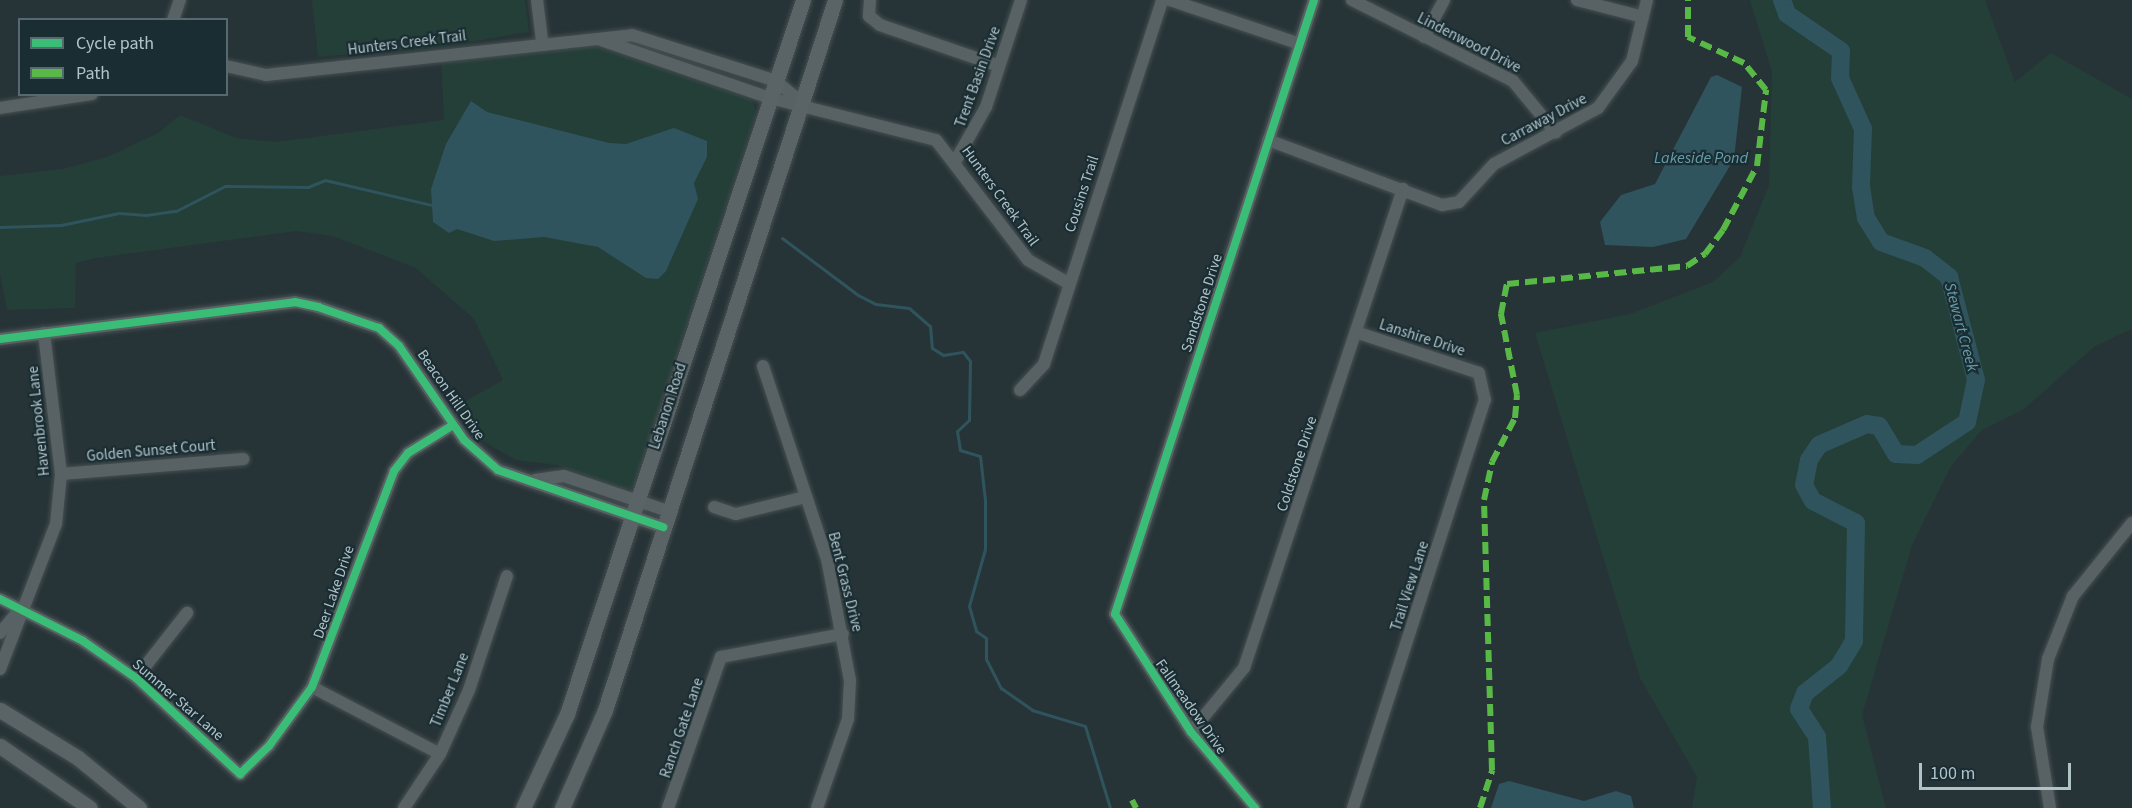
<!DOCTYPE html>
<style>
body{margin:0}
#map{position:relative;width:2132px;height:808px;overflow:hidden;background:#273437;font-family:"Source Sans 3",sans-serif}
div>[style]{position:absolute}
.green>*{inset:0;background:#243e38}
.water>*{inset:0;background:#2f545d}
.stream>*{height:3px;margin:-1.5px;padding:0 1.5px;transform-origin:1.5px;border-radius:1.5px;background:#2f545d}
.river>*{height:18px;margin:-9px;padding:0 9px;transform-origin:9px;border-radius:9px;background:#2f545d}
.roads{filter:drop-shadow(0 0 2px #464f51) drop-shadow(0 0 2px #464f51)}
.minor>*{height:12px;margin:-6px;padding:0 6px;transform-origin:6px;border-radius:6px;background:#586264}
.major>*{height:15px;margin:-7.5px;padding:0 7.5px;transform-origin:7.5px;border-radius:7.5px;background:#5a6467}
.quiet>*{height:6px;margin-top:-3px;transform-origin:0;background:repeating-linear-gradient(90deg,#58b947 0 12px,transparent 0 18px)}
.cycleway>*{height:8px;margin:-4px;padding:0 4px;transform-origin:4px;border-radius:4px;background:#3abd76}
span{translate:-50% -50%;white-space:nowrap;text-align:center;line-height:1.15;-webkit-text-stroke:4.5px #1a2d32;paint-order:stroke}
.street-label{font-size:15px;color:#b0c3c9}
.water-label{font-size:16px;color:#679daa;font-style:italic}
.legend{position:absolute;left:18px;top:18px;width:210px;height:78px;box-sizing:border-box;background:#1a2d32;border:2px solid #56696e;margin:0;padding:8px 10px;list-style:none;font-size:18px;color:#b0c3c9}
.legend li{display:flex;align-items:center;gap:12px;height:30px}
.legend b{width:30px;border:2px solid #56696e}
.scale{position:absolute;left:1919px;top:763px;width:152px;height:27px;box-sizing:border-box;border:3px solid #b0c3c9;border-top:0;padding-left:8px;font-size:18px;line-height:21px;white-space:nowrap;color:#b0c3c9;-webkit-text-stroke:4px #1a2d32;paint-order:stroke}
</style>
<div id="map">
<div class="green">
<div style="clip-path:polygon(312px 0,525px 0,529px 32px,439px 47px,318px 57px)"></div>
<div style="clip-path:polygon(1750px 0,1985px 0,2015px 82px,2051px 53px,2132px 99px,2132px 329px,2095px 346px,2024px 409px,1982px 430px,1951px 466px,1912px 545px,1862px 715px,1886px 808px,1692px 808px,1697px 777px,1640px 678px,1535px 333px,1630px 314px,1713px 282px,1740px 257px,1769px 185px,1772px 72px)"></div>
<div style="clip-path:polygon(594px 45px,752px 100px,756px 112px,634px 487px,626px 490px,557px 465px,517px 460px,469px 434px,453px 408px,503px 380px,474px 319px,416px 268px,333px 236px,296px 231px,96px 258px,76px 263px,75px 308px,7px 310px,0 274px,0 176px,63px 169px,107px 157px,158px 133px,180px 115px,236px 138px,275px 142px,444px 120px,441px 61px)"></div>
</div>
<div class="water">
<div style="clip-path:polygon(1717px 75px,1742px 87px,1734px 159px,1686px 239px,1653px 247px,1605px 245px,1600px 222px,1621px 195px,1655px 184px,1711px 77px)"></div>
<div style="clip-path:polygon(471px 101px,487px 112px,609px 143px,626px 144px,674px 128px,707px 141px,707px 157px,694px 183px,698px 199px,666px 271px,658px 279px,646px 278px,598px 247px,544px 237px,494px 241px,457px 229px,449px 233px,433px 222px,431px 189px,446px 144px)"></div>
<div style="clip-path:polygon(1509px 781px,1584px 801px,1616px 791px,1631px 796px,1634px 808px,1491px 808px,1499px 784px)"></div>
</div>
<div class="stream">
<div style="left:0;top:227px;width:61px;rotate:-1.9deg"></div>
<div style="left:61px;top:225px;width:59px;rotate:-11.7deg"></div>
<div style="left:119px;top:213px;width:27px;rotate:4deg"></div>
<div style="left:146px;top:215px;width:30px;rotate:-8deg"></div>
<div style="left:176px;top:211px;width:55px;rotate:-27deg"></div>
<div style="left:225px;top:186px;width:83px;rotate:0.7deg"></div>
<div style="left:308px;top:187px;width:18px;rotate:-22deg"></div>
<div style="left:325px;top:180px;width:110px;rotate:13.2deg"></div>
<div style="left:782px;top:238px;width:95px;rotate:36.9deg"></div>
<div style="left:858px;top:295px;width:20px;rotate:27deg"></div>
<div style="left:876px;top:304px;width:33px;rotate:7deg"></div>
<div style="left:909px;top:308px;width:28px;rotate:41deg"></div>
<div style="left:930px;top:326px;width:22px;rotate:85deg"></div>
<div style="left:932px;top:348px;width:13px;rotate:32deg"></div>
<div style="left:943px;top:355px;width:20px;rotate:-9deg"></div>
<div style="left:963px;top:352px;width:11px;rotate:52deg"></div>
<div style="left:970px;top:361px;width:59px;rotate:91deg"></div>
<div style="left:969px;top:420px;width:16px;rotate:137deg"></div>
<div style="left:957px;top:431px;width:19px;rotate:81deg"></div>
<div style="left:960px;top:450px;width:21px;rotate:17deg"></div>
<div style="left:980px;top:456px;width:44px;rotate:83.5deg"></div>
<div style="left:985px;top:500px;width:49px;rotate:90deg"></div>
<div style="left:985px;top:549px;width:59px;rotate:105.7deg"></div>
<div style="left:969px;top:606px;width:26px;rotate:74deg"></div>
<div style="left:976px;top:631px;width:12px;rotate:35deg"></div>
<div style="left:986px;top:638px;width:21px;rotate:90deg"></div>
<div style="left:986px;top:659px;width:33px;rotate:63deg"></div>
<div style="left:1001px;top:688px;width:38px;rotate:35deg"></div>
<div style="left:1032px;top:710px;width:55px;rotate:16.8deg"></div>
<div style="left:1085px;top:726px;width:86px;rotate:73deg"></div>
</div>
<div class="river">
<div style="left:1782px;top:0;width:15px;rotate:70deg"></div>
<div style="left:1787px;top:14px;width:65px;rotate:34.4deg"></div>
<div style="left:1841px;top:51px;width:27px;rotate:92deg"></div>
<div style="left:1840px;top:78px;width:56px;rotate:65.7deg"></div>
<div style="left:1863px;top:129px;width:58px;rotate:92deg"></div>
<div style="left:1861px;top:187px;width:31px;rotate:81deg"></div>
<div style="left:1866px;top:218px;width:28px;rotate:58deg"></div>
<div style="left:1881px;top:242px;width:47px;rotate:20deg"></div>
<div style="left:1925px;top:258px;width:31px;rotate:38deg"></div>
<div style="left:1949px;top:277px;width:106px;rotate:75.3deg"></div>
<div style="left:1976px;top:380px;width:43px;rotate:102.1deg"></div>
<div style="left:1967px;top:422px;width:60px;rotate:146.6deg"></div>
<div style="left:1917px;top:455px;width:21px;rotate:-177deg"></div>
<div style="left:1896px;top:454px;width:33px;rotate:-121deg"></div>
<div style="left:1879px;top:426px;width:12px;rotate:-171deg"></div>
<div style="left:1867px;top:424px;width:52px;rotate:156.4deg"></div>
<div style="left:1819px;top:445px;width:18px;rotate:124deg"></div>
<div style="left:1809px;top:460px;width:25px;rotate:101deg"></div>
<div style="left:1804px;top:485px;width:18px;rotate:61deg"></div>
<div style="left:1813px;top:501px;width:48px;rotate:27.1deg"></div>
<div style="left:1856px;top:523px;width:118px;rotate:91deg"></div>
<div style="left:1854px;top:641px;width:29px;rotate:121deg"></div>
<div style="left:1839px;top:666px;width:43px;rotate:141.5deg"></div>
<div style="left:1805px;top:693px;width:17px;rotate:111deg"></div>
<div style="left:1799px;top:709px;width:33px;rotate:57deg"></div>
<div style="left:1817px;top:737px;width:71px;rotate:86deg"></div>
</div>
<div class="roads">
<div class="minor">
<div style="left:537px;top:0;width:41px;rotate:83deg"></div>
<div style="left:870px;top:0;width:16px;rotate:94deg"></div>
<div style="left:869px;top:16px;width:14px;rotate:39deg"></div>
<div style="left:880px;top:25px;width:126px;rotate:19deg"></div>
<div style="left:1170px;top:0;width:137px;rotate:18.7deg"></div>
<div style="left:1352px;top:0;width:180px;rotate:26.7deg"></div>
<div style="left:1513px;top:81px;width:67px;rotate:50.4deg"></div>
<div style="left:1577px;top:0;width:68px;rotate:14.4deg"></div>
<div style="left:173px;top:20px;width:21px;rotate:-71deg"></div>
<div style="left:1424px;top:37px;width:42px;rotate:-61.6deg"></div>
<div style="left:598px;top:39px;width:182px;rotate:18.9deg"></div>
<div style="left:770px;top:98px;width:171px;rotate:14.2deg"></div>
<div style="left:936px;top:140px;width:151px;rotate:52.5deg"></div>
<div style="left:1028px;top:260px;width:46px;rotate:29.9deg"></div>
<div style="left:226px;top:66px;width:41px;rotate:12.7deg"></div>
<div style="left:266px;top:75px;width:368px;rotate:-6.2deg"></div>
<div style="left:632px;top:35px;width:151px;rotate:17.7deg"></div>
<div style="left:776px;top:81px;width:33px;rotate:40deg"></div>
<div style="left:0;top:108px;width:93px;rotate:-8.7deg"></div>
<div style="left:1268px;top:140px;width:186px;rotate:20.5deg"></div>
<div style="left:1442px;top:205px;width:17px;rotate:-10deg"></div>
<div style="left:1459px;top:202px;width:52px;rotate:-47.4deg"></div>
<div style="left:1494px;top:164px;width:118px;rotate:-28.3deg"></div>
<div style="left:1598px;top:108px;width:58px;rotate:-54.1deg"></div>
<div style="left:1632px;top:61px;width:63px;rotate:-76.2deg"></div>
<div style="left:956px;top:160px;width:61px;rotate:-60.5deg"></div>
<div style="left:986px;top:107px;width:113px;rotate:-71.9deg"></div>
<div style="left:0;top:339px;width:297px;rotate:-7.1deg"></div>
<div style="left:295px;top:302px;width:24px;rotate:12deg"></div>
<div style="left:318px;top:307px;width:65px;rotate:19deg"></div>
<div style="left:379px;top:328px;width:27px;rotate:42deg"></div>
<div style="left:399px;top:346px;width:114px;rotate:55.3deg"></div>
<div style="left:464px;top:440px;width:45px;rotate:41.4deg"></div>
<div style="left:498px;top:470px;width:175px;rotate:19.1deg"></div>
<div style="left:763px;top:366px;width:203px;rotate:71.7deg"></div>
<div style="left:827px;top:559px;width:124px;rotate:79.3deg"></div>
<div style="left:850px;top:681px;width:38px;rotate:93deg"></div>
<div style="left:848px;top:719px;width:94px;rotate:109.2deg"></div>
<div style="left:1020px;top:390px;width:35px;rotate:-47deg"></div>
<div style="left:1044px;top:364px;width:383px;rotate:-72deg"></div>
<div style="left:61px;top:474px;width:183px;rotate:-4.7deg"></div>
<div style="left:535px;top:480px;width:29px;rotate:-8deg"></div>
<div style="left:564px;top:476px;width:110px;rotate:18.6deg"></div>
<div style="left:714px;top:507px;width:23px;rotate:18deg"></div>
<div style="left:736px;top:514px;width:72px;rotate:-13.7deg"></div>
<div style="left:0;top:599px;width:93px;rotate:26.8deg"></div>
<div style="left:83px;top:641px;width:65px;rotate:34.9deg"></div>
<div style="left:136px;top:678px;width:142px;rotate:42.7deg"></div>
<div style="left:240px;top:774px;width:40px;rotate:-44deg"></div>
<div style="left:269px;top:746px;width:73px;rotate:-53.9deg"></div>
<div style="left:312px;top:687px;width:231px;rotate:-69.2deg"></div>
<div style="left:394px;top:471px;width:23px;rotate:-52deg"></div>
<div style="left:408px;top:453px;width:53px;rotate:-31.9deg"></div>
<div style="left:0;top:633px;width:34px;rotate:-50deg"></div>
<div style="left:0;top:669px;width:155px;rotate:-68.9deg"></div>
<div style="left:56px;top:524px;width:50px;rotate:-84.3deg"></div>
<div style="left:61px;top:474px;width:142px;rotate:-96.9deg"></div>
<div style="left:136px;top:678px;width:83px;rotate:-51.9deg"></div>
<div style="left:312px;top:687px;width:144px;rotate:27.6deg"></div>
<div style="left:1191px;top:732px;width:83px;rotate:-50.4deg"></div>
<div style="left:1244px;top:668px;width:505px;rotate:-71.64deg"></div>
<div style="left:404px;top:808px;width:65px;rotate:-56.3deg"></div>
<div style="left:440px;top:754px;width:70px;rotate:-65.6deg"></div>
<div style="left:469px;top:690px;width:120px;rotate:-71.6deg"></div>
<div style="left:668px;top:808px;width:160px;rotate:-70.7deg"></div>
<div style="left:721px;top:657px;width:124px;rotate:-10.7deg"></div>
<div style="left:1255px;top:808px;width:99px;rotate:-130.1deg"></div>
<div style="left:1191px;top:732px;width:140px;rotate:-122.8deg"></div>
<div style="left:1115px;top:614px;width:645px;rotate:-72.04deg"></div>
<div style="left:1353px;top:808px;width:429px;rotate:-72.1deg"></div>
<div style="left:1485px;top:400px;width:28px;rotate:-103deg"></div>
<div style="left:1479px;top:373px;width:130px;rotate:-161.6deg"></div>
<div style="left:2050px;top:808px;width:82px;rotate:-99.1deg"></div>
<div style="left:2037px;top:727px;width:69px;rotate:-80.8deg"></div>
<div style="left:2048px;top:659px;width:68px;rotate:-68.4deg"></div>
<div style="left:2073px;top:596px;width:94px;rotate:-51.1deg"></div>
</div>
<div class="major">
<div style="left:0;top:710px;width:92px;rotate:31.6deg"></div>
<div style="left:78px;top:758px;width:79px;rotate:39.3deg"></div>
<div style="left:0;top:746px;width:109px;rotate:34.6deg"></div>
<div style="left:523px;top:808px;width:104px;rotate:-64.9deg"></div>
<div style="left:567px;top:714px;width:752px;rotate:-71.71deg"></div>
<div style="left:562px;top:808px;width:107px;rotate:-66.3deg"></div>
<div style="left:605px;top:710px;width:746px;rotate:-72.05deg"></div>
</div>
</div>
<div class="quiet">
<div style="left:1132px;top:800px;width:9px;rotate:63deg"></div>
<div style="left:1480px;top:808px;width:40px;rotate:-72deg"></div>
<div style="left:1492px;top:770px;width:270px;rotate:-91.7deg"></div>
<div style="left:1484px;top:500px;width:39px;rotate:-78deg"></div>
<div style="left:1492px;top:462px;width:50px;rotate:-62.4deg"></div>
<div style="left:1515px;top:418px;width:23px;rotate:-85deg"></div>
<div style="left:1517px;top:395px;width:83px;rotate:-101.2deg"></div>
<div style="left:1501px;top:314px;width:31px;rotate:-79deg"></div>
<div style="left:1507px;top:284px;width:181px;rotate:-5.7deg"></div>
<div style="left:1687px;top:266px;width:22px;rotate:-34deg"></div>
<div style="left:1705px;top:254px;width:30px;rotate:-53deg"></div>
<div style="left:1723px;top:230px;width:72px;rotate:-62deg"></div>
<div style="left:1757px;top:166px;width:77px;rotate:-83.2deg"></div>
<div style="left:1766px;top:90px;width:35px;rotate:-129deg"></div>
<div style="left:1744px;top:63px;width:62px;rotate:-155.1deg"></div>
<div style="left:1688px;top:37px;width:37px;rotate:-90deg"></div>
</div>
<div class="cycleway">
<div style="left:0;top:339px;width:297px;rotate:-7.1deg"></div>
<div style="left:295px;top:302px;width:24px;rotate:12deg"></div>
<div style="left:318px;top:307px;width:65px;rotate:19deg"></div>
<div style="left:379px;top:328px;width:27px;rotate:42deg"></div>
<div style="left:399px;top:346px;width:114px;rotate:55.3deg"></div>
<div style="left:464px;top:440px;width:45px;rotate:41.4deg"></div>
<div style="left:498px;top:470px;width:175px;rotate:19.1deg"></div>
<div style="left:0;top:599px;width:93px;rotate:26.8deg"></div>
<div style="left:83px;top:641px;width:65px;rotate:34.9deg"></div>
<div style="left:136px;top:678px;width:142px;rotate:42.7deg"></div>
<div style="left:240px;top:774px;width:40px;rotate:-44deg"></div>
<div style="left:269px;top:746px;width:73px;rotate:-53.9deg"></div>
<div style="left:312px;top:687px;width:231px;rotate:-69.2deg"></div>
<div style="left:394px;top:471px;width:23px;rotate:-52deg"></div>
<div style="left:408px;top:453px;width:53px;rotate:-31.9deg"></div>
<div style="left:1255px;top:808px;width:99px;rotate:-130.1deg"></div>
<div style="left:1191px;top:732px;width:140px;rotate:-122.8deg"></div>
<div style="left:1115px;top:614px;width:645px;rotate:-72.04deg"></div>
</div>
<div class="street-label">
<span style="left:407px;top:43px;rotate:-7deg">Hunters Creek Trail</span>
<span style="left:1469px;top:43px;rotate:27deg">Lindenwood Drive</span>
<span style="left:978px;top:77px;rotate:-70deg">Trent Basin Drive</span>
<span style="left:1544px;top:120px;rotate:-28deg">Carraway Drive</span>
<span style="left:1082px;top:194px;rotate:-72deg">Cousins Trail</span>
<span style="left:1000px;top:196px;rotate:54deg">Hunters Creek Trail</span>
<span style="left:1202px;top:303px;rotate:-72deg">Sandstone Drive</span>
<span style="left:1422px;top:338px;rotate:18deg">Lanshire Drive</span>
<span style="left:451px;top:395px;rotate:55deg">Beacon Hill Drive</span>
<span style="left:668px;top:406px;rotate:-72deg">Lebanon Road</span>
<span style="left:39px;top:421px;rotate:-96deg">Havenbrook Lane</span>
<span style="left:151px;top:451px;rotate:-5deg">Golden Sunset Court</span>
<span style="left:1297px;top:464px;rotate:-72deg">Coldstone Drive</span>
<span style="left:845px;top:582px;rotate:76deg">Bent Grass Drive</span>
<span style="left:1410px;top:586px;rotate:-72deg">Trail View Lane</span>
<span style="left:334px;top:592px;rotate:-71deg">Deer Lake Drive</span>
<span style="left:450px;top:690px;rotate:-68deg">Timber Lane</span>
<span style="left:178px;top:700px;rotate:41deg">Summer Star Lane</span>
<span style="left:1191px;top:707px;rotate:55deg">Fallmeadow Drive</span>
<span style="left:682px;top:728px;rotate:-71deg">Ranch Gate Lane</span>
</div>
<div class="water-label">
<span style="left:1701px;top:158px">Lakeside Pond</span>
<span style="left:1961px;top:327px;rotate:75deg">Stewart Creek</span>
</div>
<ul class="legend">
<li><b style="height:8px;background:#3abd76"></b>Cycle path</li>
<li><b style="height:8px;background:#58b947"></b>Path</li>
</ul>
<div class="scale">100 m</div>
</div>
